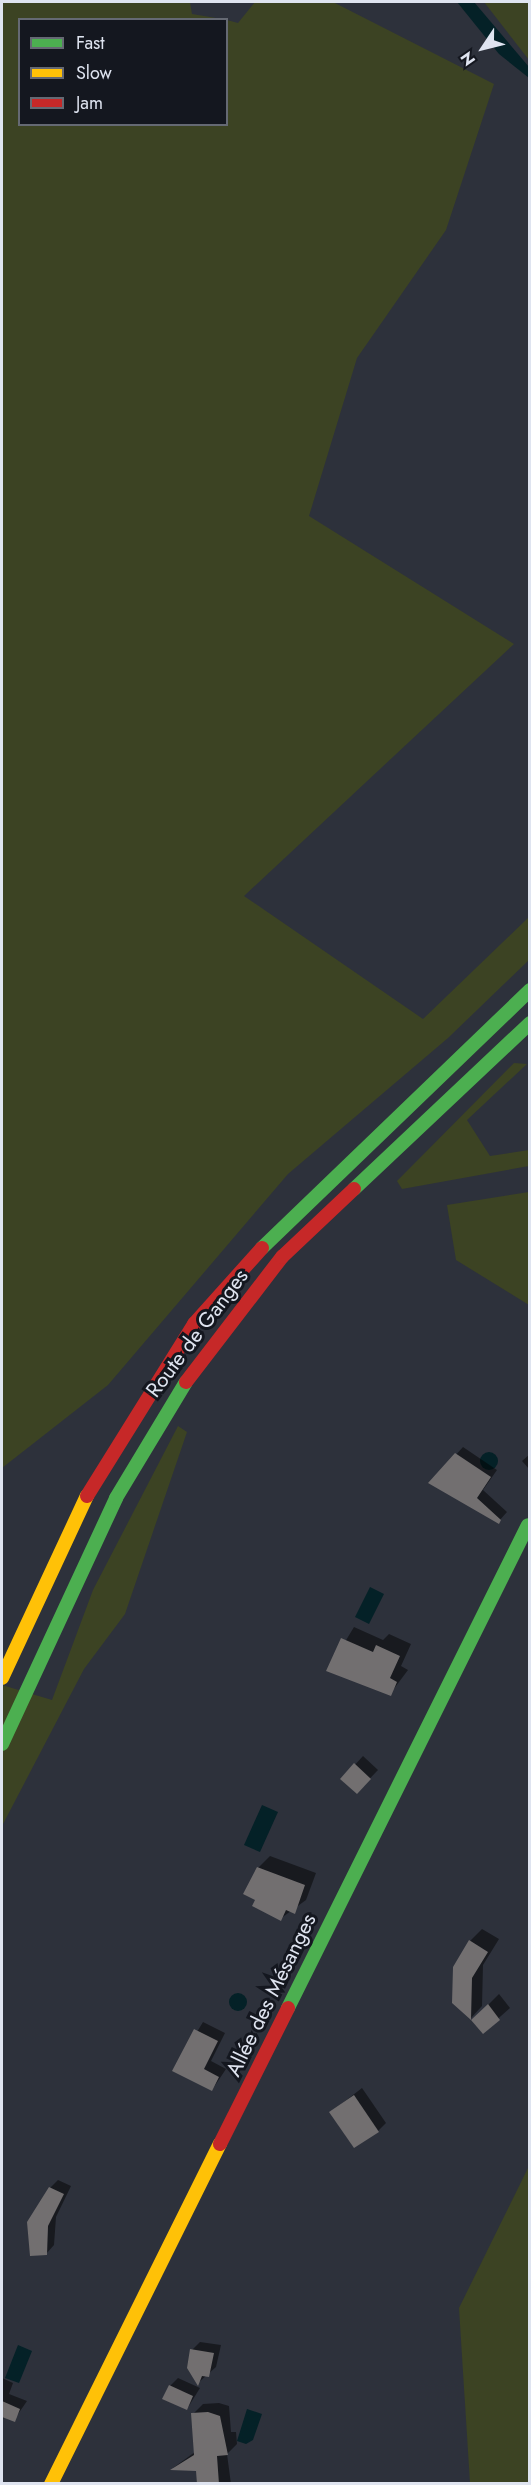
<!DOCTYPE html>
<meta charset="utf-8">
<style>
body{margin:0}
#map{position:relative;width:531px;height:2485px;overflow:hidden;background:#2d313b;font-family:Jost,sans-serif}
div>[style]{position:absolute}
.green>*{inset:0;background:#3c4323}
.water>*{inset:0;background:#042127}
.round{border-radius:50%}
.shadow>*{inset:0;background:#0007}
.building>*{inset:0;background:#726f70}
.fast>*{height:14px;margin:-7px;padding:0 7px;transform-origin:7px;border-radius:7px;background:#4caf50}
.slow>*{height:14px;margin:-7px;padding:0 7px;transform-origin:7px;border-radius:7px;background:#ffc107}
.jam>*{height:14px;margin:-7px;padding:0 7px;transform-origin:7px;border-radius:7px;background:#c62828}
span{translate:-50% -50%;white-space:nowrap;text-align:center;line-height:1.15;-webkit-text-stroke:6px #14171f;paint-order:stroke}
.street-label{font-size:21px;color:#dfe4f0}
.frame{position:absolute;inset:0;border:3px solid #dfe4f0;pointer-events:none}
.legend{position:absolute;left:18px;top:18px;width:210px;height:108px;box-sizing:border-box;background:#14171f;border:2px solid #656973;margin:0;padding:8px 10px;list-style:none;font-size:18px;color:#dfe4f0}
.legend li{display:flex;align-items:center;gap:12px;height:30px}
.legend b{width:30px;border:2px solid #656973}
.north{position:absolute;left:453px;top:18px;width:60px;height:60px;-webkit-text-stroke:4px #14171f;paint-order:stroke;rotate:235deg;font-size:16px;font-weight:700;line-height:24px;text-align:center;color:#dfe4f0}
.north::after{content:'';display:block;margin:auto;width:21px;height:27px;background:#dfe4f0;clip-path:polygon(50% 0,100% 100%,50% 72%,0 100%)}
</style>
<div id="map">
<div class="green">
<div style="clip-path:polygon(2px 2px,190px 2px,192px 14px,222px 19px,20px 20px,20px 124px,226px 124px,227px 20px,238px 23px,255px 2px,333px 2px,494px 84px,446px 230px,357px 358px,309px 516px,514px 644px,244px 896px,423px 1019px,529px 917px,529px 960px,448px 1038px,288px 1174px,108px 1385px,2px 1468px)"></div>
<div style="clip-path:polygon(484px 2px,529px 2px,529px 60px)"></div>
<div style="clip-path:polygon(514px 1063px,527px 1064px,467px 1120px,490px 1156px,529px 1150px,529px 1166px,402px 1189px,397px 1181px)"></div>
<div style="clip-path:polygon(529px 1192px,530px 1192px,529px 1305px,456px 1260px,447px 1205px)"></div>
<div style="clip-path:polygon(178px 1426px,187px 1432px,125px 1614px,84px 1669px,2px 1826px,2px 1685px,52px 1700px,93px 1590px)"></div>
<div style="clip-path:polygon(529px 2166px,529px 2483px,470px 2483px,459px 2308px)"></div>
</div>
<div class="water">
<div style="clip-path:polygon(457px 2px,474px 2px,529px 67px,529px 78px,499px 54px)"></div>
<div class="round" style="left:480px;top:1452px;width:18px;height:18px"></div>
<div style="clip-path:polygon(370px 1587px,384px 1594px,369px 1624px,355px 1617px)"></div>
<div style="clip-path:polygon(262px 1805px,278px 1812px,260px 1852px,244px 1845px)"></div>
<div class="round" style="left:229px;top:1993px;width:18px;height:18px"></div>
<div style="clip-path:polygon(18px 2345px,32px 2351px,19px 2383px,5px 2378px)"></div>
<div style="clip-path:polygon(247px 2409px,262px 2414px,253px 2440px,246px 2444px,237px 2441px)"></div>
</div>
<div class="shadow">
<div style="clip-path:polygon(463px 1447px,497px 1470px,483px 1490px,507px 1512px,498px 1522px,430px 1483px)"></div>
<div style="clip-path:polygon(530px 1454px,530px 1470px,522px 1461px)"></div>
<div style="clip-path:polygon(354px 1627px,383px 1640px,389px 1634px,411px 1644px,401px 1666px,408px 1670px,390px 1694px,328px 1670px)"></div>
<div style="clip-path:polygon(363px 1756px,378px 1770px,357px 1792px,342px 1779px)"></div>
<div style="clip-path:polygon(270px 1856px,316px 1873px,306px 1900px,280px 1919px,257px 1900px,258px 1868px)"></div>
<div style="clip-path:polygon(482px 1929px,499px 1939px,483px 1965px,482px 2006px,471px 2018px,454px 2002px,470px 1941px)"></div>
<div style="clip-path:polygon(499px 1994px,510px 2008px,483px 2032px,473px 2020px)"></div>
<div style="clip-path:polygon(203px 2022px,225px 2033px,211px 2061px,226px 2069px,212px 2090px,174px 2070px)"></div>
<div style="clip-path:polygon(362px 2088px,386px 2123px,378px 2131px,331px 2112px)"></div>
<div style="clip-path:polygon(58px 2180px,71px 2186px,56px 2217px,54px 2245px,46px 2254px,50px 2188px)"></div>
<div style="clip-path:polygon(200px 2342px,221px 2345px,216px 2367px,198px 2383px,192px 2350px)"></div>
<div style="clip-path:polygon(2px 2378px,13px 2383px,9px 2394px,27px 2401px,14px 2420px,4px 2416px,2px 2423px)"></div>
<div style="clip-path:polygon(178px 2378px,200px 2388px,187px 2409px,170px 2386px)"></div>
<div style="clip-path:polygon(219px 2403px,229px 2406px,231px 2432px,236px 2432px,237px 2444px,227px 2454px,231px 2484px,198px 2484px,197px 2470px,173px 2468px,195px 2452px,193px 2414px,203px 2404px)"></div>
</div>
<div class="building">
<div style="clip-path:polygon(455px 1453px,491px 1477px,477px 1498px,501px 1520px,499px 1524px,428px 1483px)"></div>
<div style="clip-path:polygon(341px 1638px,373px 1652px,376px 1645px,400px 1656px,390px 1678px,397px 1682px,391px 1696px,326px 1671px)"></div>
<div style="clip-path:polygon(354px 1763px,371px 1779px,357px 1794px,340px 1779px)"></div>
<div style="clip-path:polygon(257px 1867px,305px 1885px,295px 1914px,286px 1910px,281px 1921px,252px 1906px,255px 1900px,243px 1894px)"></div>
<div style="clip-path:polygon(469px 1940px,488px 1952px,472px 1978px,471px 2020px,452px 2003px,453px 1967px)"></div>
<div style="clip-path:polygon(488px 2004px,500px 2020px,483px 2034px,471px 2020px)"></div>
<div style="clip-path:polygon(194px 2029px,218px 2041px,204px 2069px,219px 2077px,212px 2091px,172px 2071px)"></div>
<div style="clip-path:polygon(354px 2095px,379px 2132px,354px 2148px,329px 2112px)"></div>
<div style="clip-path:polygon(49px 2187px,64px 2194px,48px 2226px,47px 2255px,30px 2256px,27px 2222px)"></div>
<div style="clip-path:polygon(190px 2349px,214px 2353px,209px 2377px,202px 2376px,198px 2386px,187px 2368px)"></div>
<div style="clip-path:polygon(169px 2385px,193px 2396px,187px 2410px,162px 2399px)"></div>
<div style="clip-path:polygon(2px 2401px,20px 2409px,15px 2422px,2px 2417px)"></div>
<div style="clip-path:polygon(208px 2412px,220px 2416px,228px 2455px,217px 2456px,219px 2484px,197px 2484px,196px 2471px,170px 2470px,194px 2455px,191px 2413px)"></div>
</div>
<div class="fast">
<div style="left:354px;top:1189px;width:242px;rotate:-43.3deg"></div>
<div style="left:262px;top:1248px;width:372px;rotate:-43.9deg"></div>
<div style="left:2px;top:1744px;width:271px;rotate:-65.1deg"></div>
<div style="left:116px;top:1498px;width:135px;rotate:-58.9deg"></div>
<div style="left:288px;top:2008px;width:539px;rotate:-63.58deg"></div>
</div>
<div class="slow">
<div style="left:2px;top:1678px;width:201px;rotate:-65deg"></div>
<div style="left:51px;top:2484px;width:380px;rotate:-63.6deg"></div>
</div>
<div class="jam">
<div style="left:186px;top:1382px;width:158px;rotate:-52.5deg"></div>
<div style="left:282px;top:1257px;width:99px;rotate:-43.4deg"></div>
<div style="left:87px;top:1496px;width:203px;rotate:-58.1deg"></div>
<div style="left:194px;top:1324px;width:102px;rotate:-48.2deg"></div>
<div style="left:220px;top:2144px;width:152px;rotate:-63.4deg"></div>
</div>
<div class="street-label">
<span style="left:197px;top:1333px;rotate:-53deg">Route de Ganges</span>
<span style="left:271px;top:1995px;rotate:-64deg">Allée des Mésanges</span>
</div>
<div class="frame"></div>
<ul class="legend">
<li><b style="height:8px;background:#4caf50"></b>Fast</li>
<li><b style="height:8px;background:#ffc107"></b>Slow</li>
<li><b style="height:8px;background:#c62828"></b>Jam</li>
</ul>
<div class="north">N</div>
</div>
